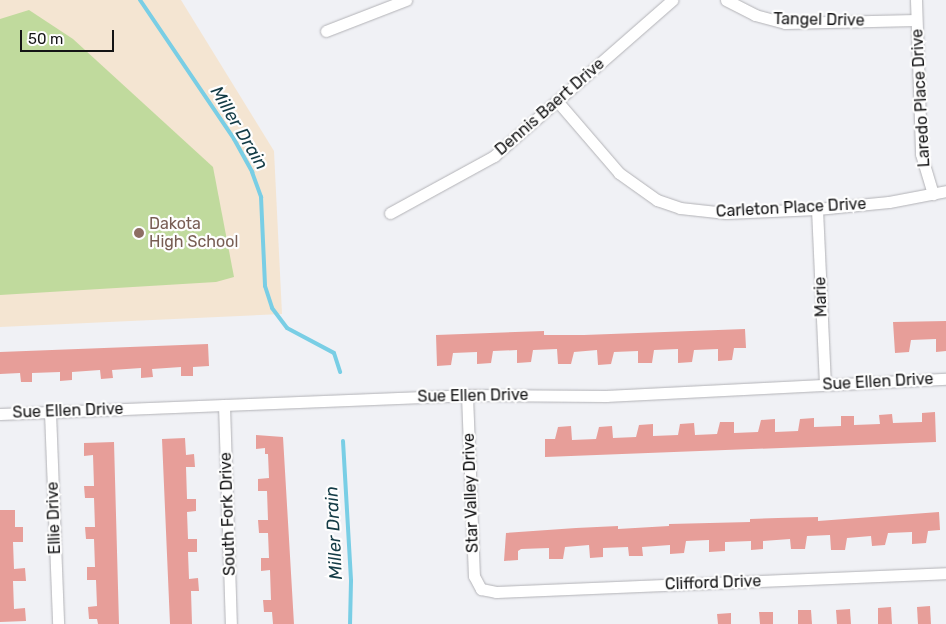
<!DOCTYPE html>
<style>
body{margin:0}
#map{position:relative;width:946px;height:624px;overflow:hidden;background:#f0f1f5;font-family:Rubik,sans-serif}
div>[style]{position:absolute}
.education>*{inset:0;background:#f4e5d2}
.green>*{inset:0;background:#c0da9d}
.stream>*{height:4px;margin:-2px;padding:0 2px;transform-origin:2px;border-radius:2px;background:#79cee5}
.building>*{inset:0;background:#e79e99}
.roads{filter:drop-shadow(0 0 1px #b2b2b6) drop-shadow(0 0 1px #b2b2b6)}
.minor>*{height:11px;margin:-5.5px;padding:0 5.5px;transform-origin:5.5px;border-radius:5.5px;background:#fff}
.dots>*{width:14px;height:14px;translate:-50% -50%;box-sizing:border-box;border:2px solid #fefefe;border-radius:50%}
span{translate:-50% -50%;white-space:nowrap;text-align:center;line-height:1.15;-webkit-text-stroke:4.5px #fefefe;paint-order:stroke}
.street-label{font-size:16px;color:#141415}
.education-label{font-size:16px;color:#785e54}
.left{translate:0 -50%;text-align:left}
.water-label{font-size:18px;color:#133b45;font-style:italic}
.scale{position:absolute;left:20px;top:30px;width:94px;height:22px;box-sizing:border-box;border:2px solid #141415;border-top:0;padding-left:6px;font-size:15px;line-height:18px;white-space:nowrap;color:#141415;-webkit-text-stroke:4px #fefefe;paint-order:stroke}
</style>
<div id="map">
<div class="education">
<div style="clip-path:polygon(0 0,181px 0,274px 151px,282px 314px,0 327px)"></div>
</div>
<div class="green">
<div style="clip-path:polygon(29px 10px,73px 39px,213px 167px,234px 277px,216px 282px,0 295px,0 19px)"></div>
</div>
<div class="stream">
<div style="left:140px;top:0;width:168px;rotate:55.9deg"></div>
<div style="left:234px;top:139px;width:38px;rotate:61deg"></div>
<div style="left:252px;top:172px;width:27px;rotate:70deg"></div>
<div style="left:261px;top:197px;width:89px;rotate:87.4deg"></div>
<div style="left:265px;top:286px;width:23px;rotate:72deg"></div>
<div style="left:272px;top:308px;width:25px;rotate:53deg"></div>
<div style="left:287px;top:328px;width:53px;rotate:28deg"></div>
<div style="left:334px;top:353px;width:20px;rotate:72deg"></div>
<div style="left:343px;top:441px;width:140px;rotate:86.7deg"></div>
<div style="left:351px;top:581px;width:43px;rotate:91.3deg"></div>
</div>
<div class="building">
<div style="clip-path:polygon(946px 321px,946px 351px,936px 352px,936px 339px,911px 340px,909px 352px,895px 353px,893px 322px)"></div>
<div style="clip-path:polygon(745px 329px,746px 348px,734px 348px,732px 360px,718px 361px,718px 349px,694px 350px,692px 362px,678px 363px,678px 349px,654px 350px,652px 363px,638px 363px,638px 351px,614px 352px,611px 364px,598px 365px,597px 350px,574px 352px,571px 364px,558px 364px,557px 349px,533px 350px,531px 362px,517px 363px,517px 350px,493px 351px,491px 363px,477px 364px,477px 352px,453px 353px,451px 365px,437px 366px,436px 335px,544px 331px,544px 335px,584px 335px)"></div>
<div style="clip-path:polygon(208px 344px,209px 366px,193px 367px,193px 376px,181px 376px,181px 367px,152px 369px,153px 377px,141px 378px,141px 368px,112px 370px,113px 378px,101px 379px,100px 370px,72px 372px,72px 380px,60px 381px,60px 372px,32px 373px,32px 382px,21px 382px,20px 373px,0 374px,0 352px)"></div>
<div style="clip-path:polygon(935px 412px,936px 442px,545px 457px,545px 439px,555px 439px,558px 427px,571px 426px,572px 440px,596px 439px,599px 427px,612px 426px,613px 438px,636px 437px,639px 425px,653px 424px,653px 436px,678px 435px,680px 424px,694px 423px,695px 435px,717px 434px,720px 422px,734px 422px,734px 433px,758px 432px,761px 420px,775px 419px,775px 432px,798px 431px,800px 419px,814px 418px,814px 427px,841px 426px,841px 416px,854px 416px,854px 425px,880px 424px,879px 415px,892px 414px,893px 423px,922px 422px,922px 413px)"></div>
<div style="clip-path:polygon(256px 435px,283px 437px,294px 624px,273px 624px,272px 612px,264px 612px,263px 600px,271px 600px,270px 570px,261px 571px,261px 558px,269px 558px,268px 533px,259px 533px,258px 520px,268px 520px,267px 491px,258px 491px,258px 479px,269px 478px,268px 454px,265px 454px,265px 448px,256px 449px)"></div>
<div style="clip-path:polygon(185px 438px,186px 455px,194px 454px,195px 467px,186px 467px,187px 499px,196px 499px,196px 511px,187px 512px,188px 539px,197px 539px,197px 552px,188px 552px,189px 579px,198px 578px,199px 591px,191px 591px,192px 624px,170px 624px,162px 439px)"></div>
<div style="clip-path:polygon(114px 442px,119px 624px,98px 624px,97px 619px,89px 619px,88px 607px,97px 606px,96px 580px,87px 580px,87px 567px,95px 567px,94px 539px,86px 539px,85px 527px,95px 527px,94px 498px,85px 498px,84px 486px,94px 486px,93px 455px,84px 456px,84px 443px)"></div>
<div style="clip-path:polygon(0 510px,15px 510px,15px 527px,23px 527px,23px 542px,13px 542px,14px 569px,25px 568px,26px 581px,13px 581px,14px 609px,25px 608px,26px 621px,0 622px)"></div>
<div style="clip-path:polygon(939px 512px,940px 530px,928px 531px,926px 543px,912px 544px,912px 532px,888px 533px,885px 545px,872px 546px,871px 536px,847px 538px,845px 550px,831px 550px,830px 535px,807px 536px,805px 549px,791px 549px,790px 539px,763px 541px,763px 549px,751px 550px,751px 541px,725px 542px,725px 551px,709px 552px,709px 540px,686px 541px,684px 553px,670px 554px,670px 545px,642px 547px,643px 556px,629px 556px,628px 547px,603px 548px,603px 557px,590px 558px,589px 545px,565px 547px,563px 559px,549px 559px,549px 548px,521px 549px,518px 551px,518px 560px,504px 561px,506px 533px,576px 528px,618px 526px,618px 529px,669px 526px,669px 524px,750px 522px,750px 519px,778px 518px,818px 517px,818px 521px)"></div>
<div style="clip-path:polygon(930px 606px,931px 624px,918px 624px,917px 607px)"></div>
<div style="clip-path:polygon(891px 607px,892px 624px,878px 624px,878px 608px)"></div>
<div style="clip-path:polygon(850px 609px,851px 624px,837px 624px,836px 610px)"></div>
<div style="clip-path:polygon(798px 610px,811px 610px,812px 624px,798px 624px)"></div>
<div style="clip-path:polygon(759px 612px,773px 612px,773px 624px,760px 624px)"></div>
<div style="clip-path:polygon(731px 613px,731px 624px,718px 624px,717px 614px)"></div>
</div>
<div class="roads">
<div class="minor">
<div style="left:726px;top:0;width:33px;rotate:27deg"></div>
<div style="left:755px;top:15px;width:31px;rotate:15deg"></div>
<div style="left:785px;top:23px;width:131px;rotate:-1.3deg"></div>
<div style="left:916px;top:0;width:154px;rotate:88.1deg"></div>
<div style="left:921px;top:154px;width:42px;rotate:73.3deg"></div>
<div style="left:326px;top:31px;width:86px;rotate:-21.2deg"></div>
<div style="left:558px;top:102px;width:94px;rotate:49.3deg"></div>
<div style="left:619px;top:173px;width:47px;rotate:35.4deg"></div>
<div style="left:657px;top:200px;width:24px;rotate:19deg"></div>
<div style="left:680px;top:208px;width:46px;rotate:6.2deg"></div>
<div style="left:726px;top:213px;width:91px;rotate:-2.5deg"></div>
<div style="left:817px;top:209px;width:72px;rotate:-5.6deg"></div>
<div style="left:889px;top:202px;width:58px;rotate:-10.9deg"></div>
<div style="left:817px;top:209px;width:176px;rotate:87.4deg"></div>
<div style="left:390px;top:213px;width:119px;rotate:-28.7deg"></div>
<div style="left:494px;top:156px;width:237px;rotate:-41.2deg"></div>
<div style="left:467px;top:395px;width:181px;rotate:87.8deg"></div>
<div style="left:474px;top:576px;width:15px;rotate:62deg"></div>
<div style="left:481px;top:589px;width:15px;rotate:11deg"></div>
<div style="left:496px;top:592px;width:450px;rotate:-2.4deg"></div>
<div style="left:224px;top:405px;width:219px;rotate:88.2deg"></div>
<div style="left:50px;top:412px;width:212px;rotate:87.8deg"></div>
<div style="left:0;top:414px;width:467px;rotate:-2.3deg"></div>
<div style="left:467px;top:395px;width:139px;rotate:0.4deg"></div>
<div style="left:606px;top:396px;width:340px;rotate:-2.9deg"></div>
</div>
</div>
<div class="dots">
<div style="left:139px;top:233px;background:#8d6e63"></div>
</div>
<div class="street-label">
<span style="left:819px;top:20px;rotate:1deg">Tangel Drive</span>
<span style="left:921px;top:98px;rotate:-93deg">Laredo Place Drive</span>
<span style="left:550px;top:107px;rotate:-41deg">Dennis Baert Drive</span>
<span style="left:791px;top:208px;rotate:-3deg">Carleton Place Drive</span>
<span style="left:821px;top:297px;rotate:-92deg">Marie</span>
<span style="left:878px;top:382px;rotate:-3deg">Sue Ellen Drive</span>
<span style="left:473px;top:396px;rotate:-1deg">Sue Ellen Drive</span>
<span style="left:68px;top:411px;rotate:-2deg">Sue Ellen Drive</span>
<span style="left:471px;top:493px;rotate:-92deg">Star Valley Drive</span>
<span style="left:228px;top:514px;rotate:-92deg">South Fork Drive</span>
<span style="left:54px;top:518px;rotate:-92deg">Ellie Drive</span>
<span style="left:713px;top:583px;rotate:-2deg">Clifford Drive</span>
</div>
<div class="education-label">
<span class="left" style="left:149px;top:233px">Dakota<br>High School</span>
</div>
<div class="water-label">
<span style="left:239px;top:128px;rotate:59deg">Miller Drain</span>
<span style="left:334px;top:533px;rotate:-93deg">Miller Drain</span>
</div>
<div class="scale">50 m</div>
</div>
